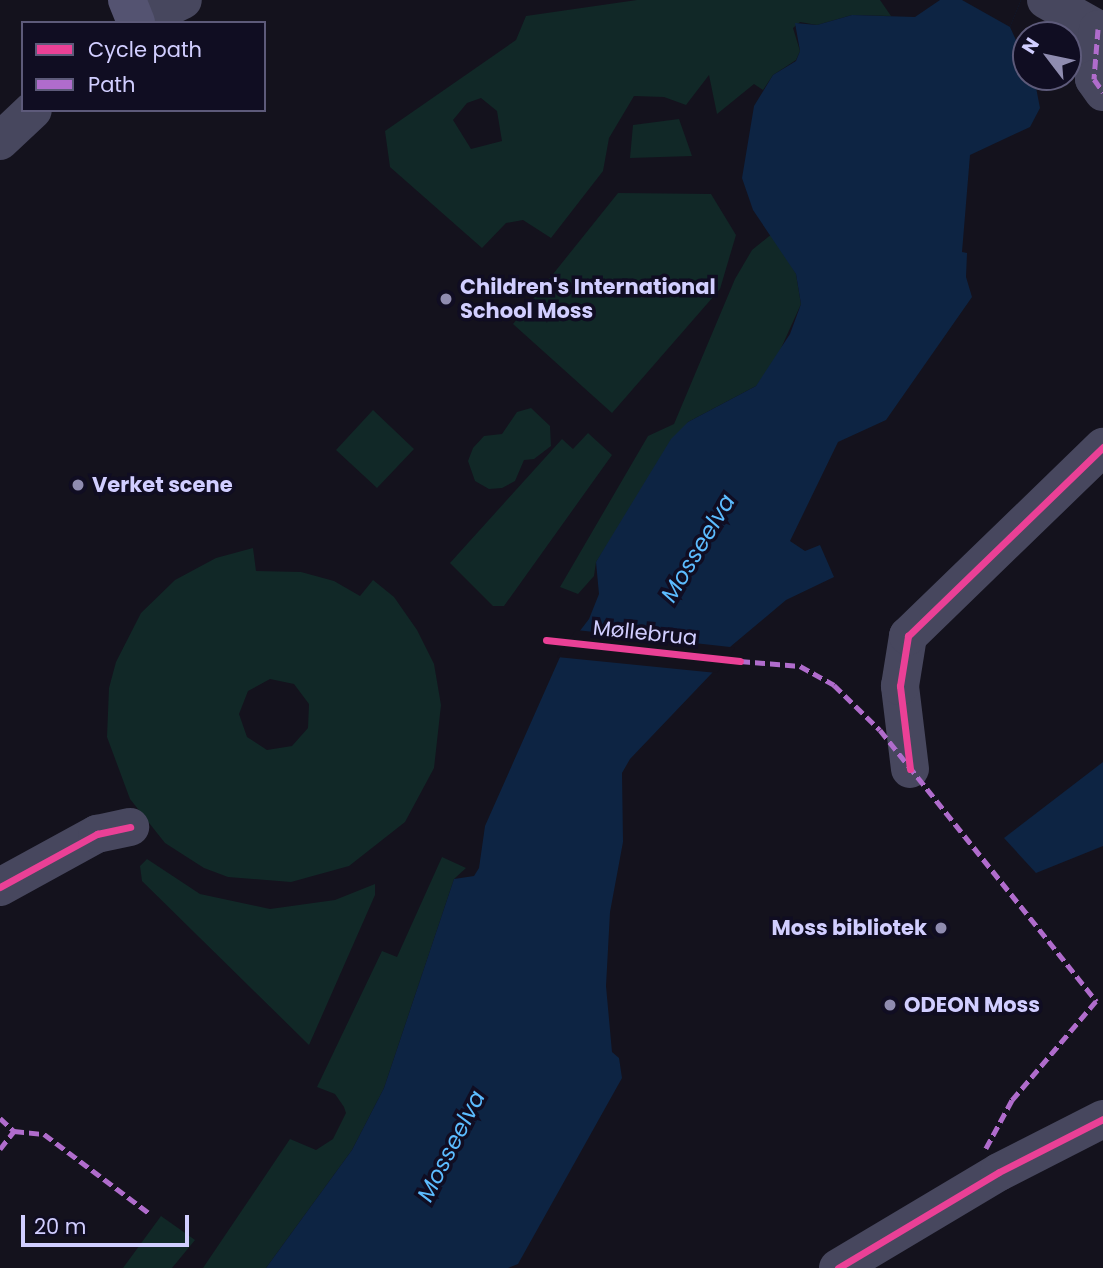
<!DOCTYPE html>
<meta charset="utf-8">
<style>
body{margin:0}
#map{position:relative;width:1103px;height:1268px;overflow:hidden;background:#14121d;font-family:Poppins,sans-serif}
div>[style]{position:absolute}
.green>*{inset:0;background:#112827}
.water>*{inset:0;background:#0d2443}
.pier>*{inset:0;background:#14121d}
.street>*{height:38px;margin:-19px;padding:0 19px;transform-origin:19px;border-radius:19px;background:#47475e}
.secondary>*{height:38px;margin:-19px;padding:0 19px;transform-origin:19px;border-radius:19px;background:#545371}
.quiet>*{height:5px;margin-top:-2.5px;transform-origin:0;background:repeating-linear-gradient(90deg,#b06ccc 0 10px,transparent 0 15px)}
.cycleway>*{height:7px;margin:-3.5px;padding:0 3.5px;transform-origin:3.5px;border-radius:3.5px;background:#ea4096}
.dots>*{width:19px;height:19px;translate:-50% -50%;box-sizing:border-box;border:4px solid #100d22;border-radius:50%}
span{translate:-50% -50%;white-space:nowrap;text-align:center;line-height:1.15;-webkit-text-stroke:7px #100d22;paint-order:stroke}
.poi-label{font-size:21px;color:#d1ceff;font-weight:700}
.left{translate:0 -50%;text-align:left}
.right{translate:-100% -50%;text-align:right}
.street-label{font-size:21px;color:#d1ceff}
.water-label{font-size:23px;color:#5cbcff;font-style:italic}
.legend{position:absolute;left:21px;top:21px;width:245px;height:91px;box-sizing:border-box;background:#100d22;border:2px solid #5d5a7a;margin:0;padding:9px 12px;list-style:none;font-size:21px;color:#d1ceff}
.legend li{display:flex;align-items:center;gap:14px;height:35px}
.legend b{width:35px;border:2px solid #5d5a7a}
.north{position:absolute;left:1012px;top:21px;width:70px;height:70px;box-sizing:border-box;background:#100d22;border:2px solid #5d5a7a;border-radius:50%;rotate:302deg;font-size:19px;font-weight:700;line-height:28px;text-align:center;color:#d1ceff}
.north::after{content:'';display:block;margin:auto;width:24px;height:32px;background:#8f8cb0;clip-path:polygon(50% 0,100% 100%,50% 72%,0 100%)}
.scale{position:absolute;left:21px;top:1215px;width:168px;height:32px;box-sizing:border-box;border:4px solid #d1ceff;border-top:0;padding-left:9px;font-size:21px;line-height:24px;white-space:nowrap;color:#d1ceff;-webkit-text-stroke:5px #100d22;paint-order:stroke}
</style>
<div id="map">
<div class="green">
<div style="clip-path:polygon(evenodd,637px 0,880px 0,891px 16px,852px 15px,817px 25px,800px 22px,793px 28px,800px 51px,796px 60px,773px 75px,763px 90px,754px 84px,717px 114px,709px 75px,686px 105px,664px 97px,634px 96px,609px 138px,603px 171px,551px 238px,523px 220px,506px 223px,482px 248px,390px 167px,385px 131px,516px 40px,526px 16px,637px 0,481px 98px,497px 111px,502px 141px,471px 149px,453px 120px,467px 103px,481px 98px)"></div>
<div style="clip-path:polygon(679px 119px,692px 156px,630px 158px,633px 125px)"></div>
<div style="clip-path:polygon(618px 193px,711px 194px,736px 235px,720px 289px,612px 413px,513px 324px)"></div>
<div style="clip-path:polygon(773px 233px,796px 274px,801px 304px,773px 366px,756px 386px,688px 422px,596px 562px,594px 576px,578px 594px,560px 587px,648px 436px,674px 424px,735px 279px,752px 250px)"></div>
<div style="clip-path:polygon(531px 408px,550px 426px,551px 446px,534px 459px,524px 460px,515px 481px,502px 488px,489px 489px,475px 481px,468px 461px,473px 448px,484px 436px,502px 434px,517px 412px)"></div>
<div style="clip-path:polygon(373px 410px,414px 449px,377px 488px,336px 450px)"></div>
<div style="clip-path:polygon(588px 433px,612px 455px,504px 606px,493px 606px,450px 563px,562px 439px,573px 449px)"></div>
<div style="clip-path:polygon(evenodd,253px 548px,256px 571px,301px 572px,334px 581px,360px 596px,373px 580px,394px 597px,417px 630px,434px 664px,441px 705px,434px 768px,405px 822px,349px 866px,291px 882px,228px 877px,204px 868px,165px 843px,130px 799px,107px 737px,109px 688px,116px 662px,141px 613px,175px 580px,216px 558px,253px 548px,270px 679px,294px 684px,309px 704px,308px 728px,292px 746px,267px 750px,247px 737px,239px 714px,248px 691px,270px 679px)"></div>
<div style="clip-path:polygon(442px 857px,466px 868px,454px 879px,384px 1088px,352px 1150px,266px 1268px,203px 1268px,290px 1139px,316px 1150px,333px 1139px,346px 1113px,344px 1107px,335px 1094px,317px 1087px,382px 951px,397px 957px)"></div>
<div style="clip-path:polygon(147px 859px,200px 894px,270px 909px,335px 900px,375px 884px,375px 895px,309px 1045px,142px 881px,140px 866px)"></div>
<div style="clip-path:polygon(161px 1216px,195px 1240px,172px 1268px,123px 1268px)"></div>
</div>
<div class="water">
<div style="clip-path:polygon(940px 0,1021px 0,1010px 27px,1026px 62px,1026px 77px,1034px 77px,1040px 108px,1030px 127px,970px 155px,962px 252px,967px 253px,966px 277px,972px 297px,886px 420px,838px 442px,790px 541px,805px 551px,820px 545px,834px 577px,786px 600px,730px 647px,713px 672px,630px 759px,622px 773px,623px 842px,610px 912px,606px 986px,612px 1052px,619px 1058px,622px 1078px,518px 1264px,508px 1268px,266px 1268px,352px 1150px,384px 1088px,454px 879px,474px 876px,479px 868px,485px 826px,560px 657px,589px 619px,599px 594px,596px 562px,671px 439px,688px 422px,756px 386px,790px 334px,801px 304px,796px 274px,753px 210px,742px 178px,754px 106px,773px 75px,796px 61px,800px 51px,795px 23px,817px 25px,852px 15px,915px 17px)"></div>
<div style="clip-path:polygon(1103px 762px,1103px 846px,1036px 873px,1004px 838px)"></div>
</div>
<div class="pier">
<div style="clip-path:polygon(962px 0,1021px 0,1010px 27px)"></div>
<div style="clip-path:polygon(576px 630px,730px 647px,735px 648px,717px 673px,557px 657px)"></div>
</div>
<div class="street">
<div style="left:1046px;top:0;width:65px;rotate:29.3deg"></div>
<div style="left:135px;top:23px;width:53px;rotate:-25.6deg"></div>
<div style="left:1098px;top:29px;width:50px;rotate:94.6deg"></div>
<div style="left:1094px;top:79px;width:16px;rotate:55deg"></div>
<div style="left:0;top:141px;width:45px;rotate:-43.2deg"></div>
<div style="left:910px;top:769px;width:84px;rotate:-96.9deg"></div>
<div style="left:900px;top:686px;width:51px;rotate:-80.9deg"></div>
<div style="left:908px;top:636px;width:272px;rotate:-44.1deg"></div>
<div style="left:0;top:887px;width:111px;rotate:-28.7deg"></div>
<div style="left:97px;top:834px;width:34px;rotate:-12deg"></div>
<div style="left:838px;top:1268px;width:187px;rotate:-30.8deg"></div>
<div style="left:999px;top:1172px;width:117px;rotate:-27deg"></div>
</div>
<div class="secondary">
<div style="left:127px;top:0;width:24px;rotate:68deg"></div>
</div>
<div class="quiet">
<div style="left:1098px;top:29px;width:50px;rotate:94.6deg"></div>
<div style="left:1094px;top:79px;width:16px;rotate:55deg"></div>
<div style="left:740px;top:661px;width:60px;rotate:4.8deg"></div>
<div style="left:800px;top:666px;width:39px;rotate:29deg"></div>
<div style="left:834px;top:685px;width:64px;rotate:44.4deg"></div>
<div style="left:880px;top:730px;width:347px;rotate:51.4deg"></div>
<div style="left:1096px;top:1001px;width:130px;rotate:130.3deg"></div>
<div style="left:1012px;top:1100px;width:55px;rotate:118.4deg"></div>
<div style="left:0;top:1118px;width:19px;rotate:43deg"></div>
<div style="left:14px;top:1131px;width:30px;rotate:6deg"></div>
<div style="left:44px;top:1134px;width:131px;rotate:37deg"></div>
<div style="left:0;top:1149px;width:23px;rotate:-52deg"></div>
</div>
<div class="cycleway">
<div style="left:546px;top:640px;width:195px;rotate:6.2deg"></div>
<div style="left:910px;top:769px;width:84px;rotate:-96.9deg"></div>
<div style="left:900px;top:686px;width:51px;rotate:-80.9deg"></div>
<div style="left:908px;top:636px;width:272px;rotate:-44.1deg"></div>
<div style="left:0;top:887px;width:111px;rotate:-28.7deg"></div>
<div style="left:97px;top:834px;width:34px;rotate:-12deg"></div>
<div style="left:838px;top:1268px;width:187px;rotate:-30.8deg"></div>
<div style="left:999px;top:1172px;width:117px;rotate:-27deg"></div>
</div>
<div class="dots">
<div style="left:446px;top:299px;background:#8f8cb0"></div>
<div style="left:78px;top:485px;background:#8f8cb0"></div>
<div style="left:941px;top:928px;background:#8f8cb0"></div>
<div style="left:890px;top:1005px;background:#8f8cb0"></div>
</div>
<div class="poi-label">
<span class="left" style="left:460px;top:299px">Children's International<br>School Moss</span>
<span class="left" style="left:92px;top:485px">Verket scene</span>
<span class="right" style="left:927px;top:928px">Moss bibliotek</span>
<span class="left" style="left:904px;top:1005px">ODEON Moss</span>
</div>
<div class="street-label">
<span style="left:645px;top:633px;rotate:6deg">Møllebrua</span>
</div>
<div class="water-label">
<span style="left:698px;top:548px;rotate:-59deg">Mosseelva</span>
<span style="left:451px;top:1146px;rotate:-63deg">Mosseelva</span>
</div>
<ul class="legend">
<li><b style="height:9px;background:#ea4096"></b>Cycle path</li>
<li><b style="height:9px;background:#b06ccc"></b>Path</li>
</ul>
<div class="north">N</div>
<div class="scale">20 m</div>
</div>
